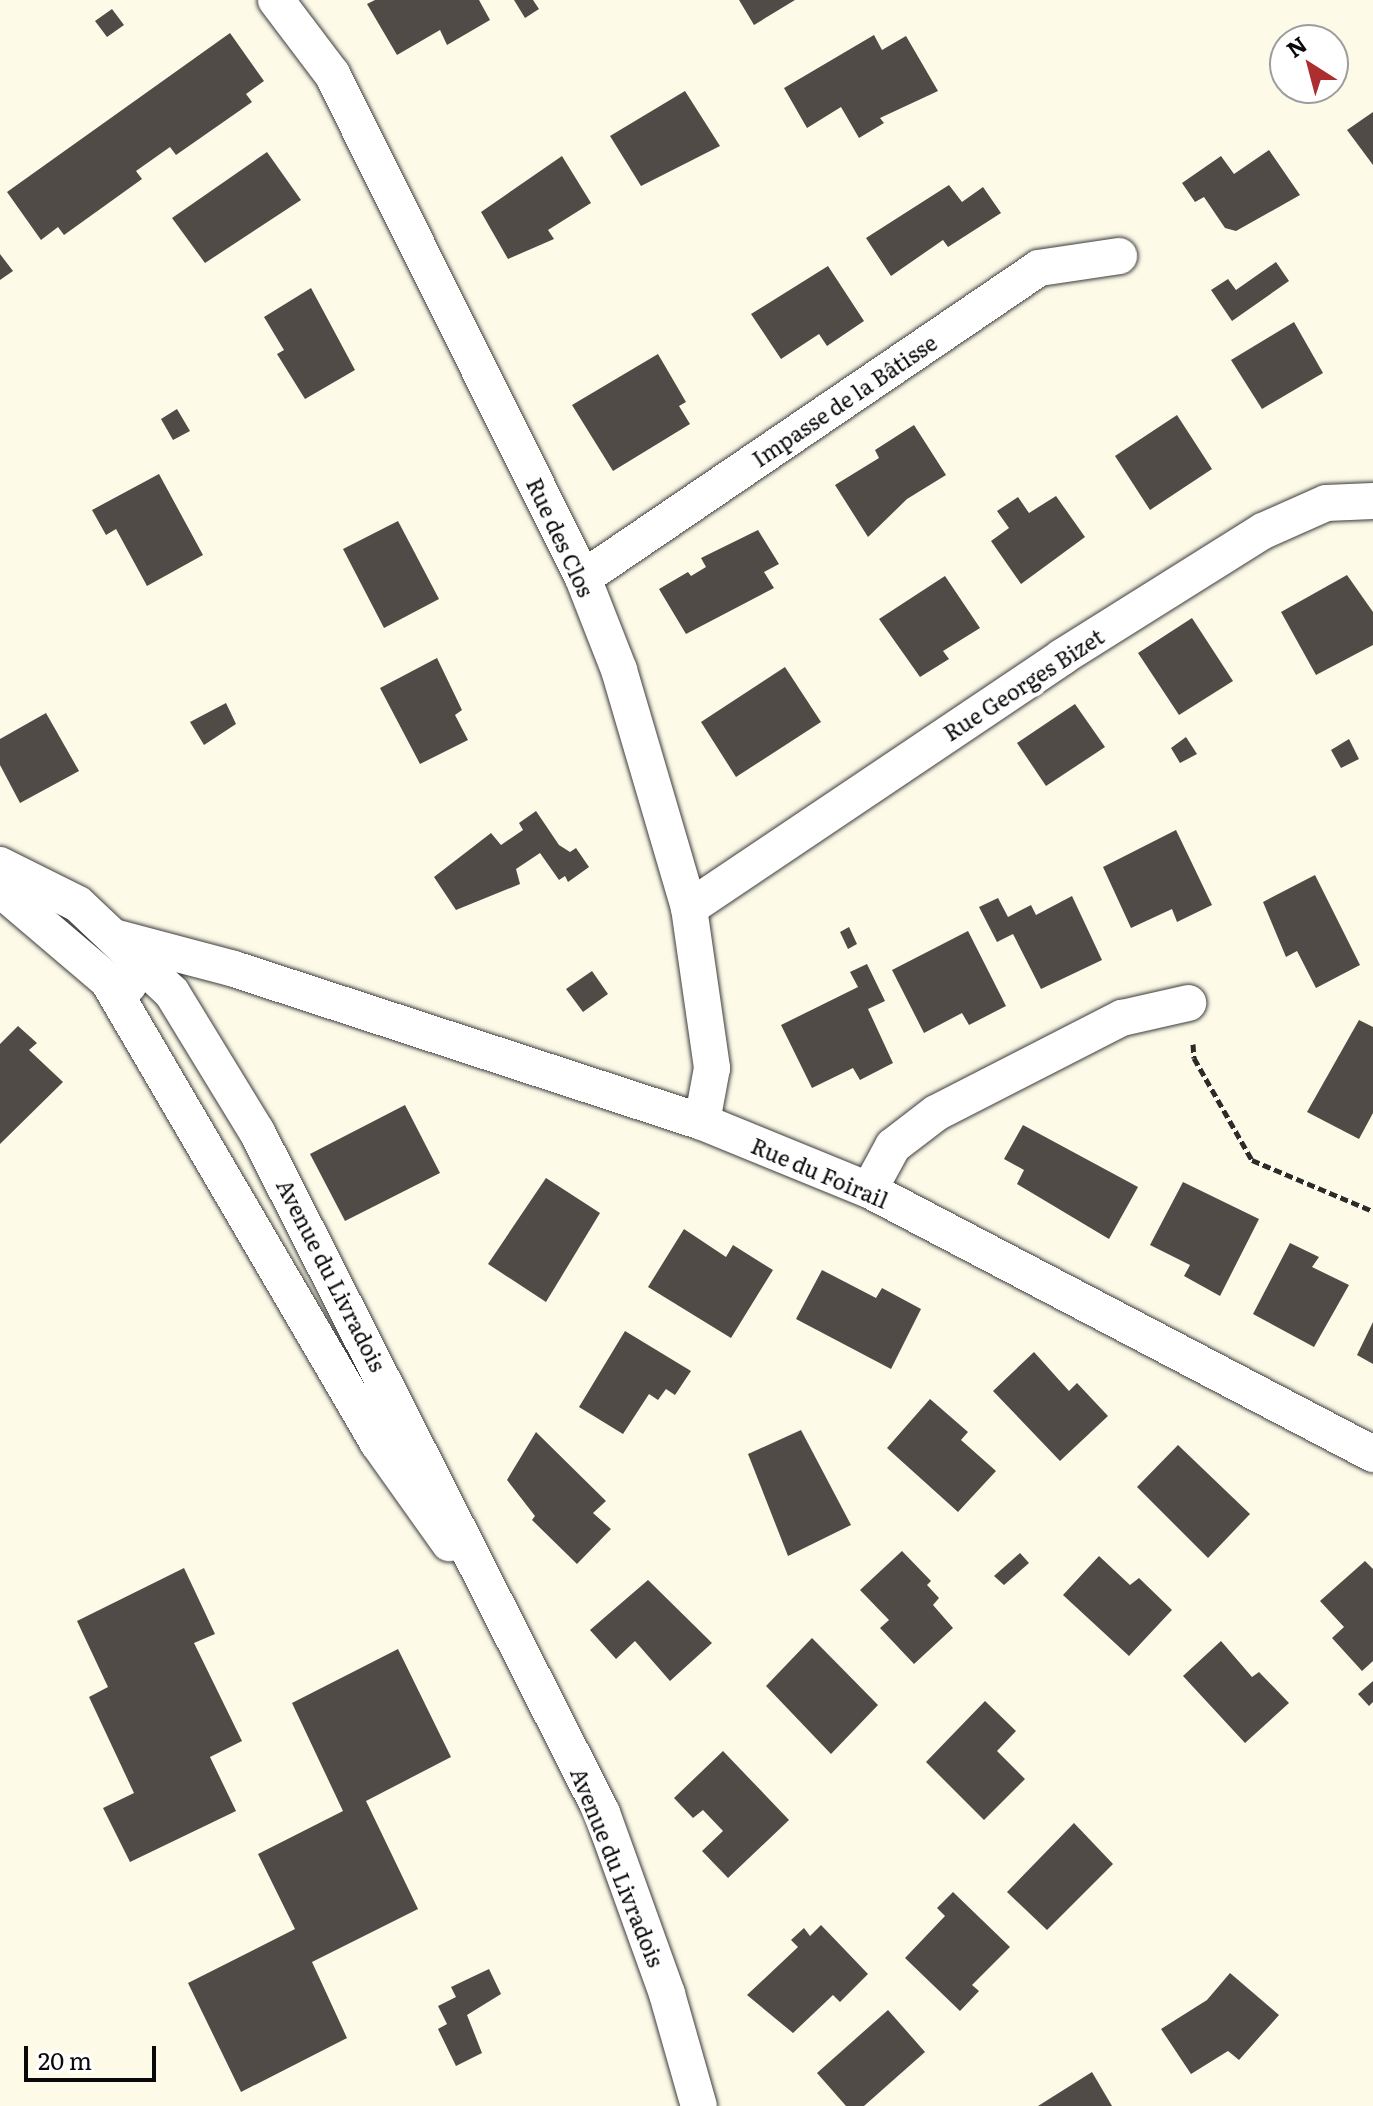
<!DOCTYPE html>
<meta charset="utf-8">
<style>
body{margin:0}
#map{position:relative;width:1373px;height:2106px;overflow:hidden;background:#fdfae8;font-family:Literata,serif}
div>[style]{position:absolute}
.building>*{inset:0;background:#514b47}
.path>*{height:5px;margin-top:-2.5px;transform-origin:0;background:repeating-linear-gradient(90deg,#2b2b2b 0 8px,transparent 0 12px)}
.roads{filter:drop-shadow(0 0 2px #3c3c3c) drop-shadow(0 0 2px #3c3c3c)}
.minor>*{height:36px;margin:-18px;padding:0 18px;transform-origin:18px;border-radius:18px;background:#fff}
span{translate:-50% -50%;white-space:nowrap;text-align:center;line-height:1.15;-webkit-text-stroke:8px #fff;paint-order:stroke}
.street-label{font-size:22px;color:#090909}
.north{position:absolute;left:1269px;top:24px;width:80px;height:80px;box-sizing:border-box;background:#fff;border:2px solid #9d9d9d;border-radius:50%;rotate:324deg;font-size:22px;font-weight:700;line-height:32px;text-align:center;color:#090909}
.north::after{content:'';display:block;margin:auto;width:28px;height:36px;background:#ad2e2f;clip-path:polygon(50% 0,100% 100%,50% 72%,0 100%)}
.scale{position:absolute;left:24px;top:2046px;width:132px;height:36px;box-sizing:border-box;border:4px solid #090909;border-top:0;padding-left:10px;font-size:24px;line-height:28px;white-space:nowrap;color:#090909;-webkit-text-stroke:6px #fff;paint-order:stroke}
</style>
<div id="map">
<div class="building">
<div style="clip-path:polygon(375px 0,479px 0,490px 20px,447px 45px,440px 30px,397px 55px,367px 4px)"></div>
<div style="clip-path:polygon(514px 0,533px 0,539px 9px,525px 18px)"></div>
<div style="clip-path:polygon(739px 0,795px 0,754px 25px)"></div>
<div style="clip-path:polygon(112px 9px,124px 25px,107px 37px,95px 21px)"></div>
<div style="clip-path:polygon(230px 33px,264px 81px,246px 94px,252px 102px,176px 155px,170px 147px,136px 171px,142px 179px,64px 235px,58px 227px,41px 240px,7px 192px)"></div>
<div style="clip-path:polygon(874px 35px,882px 50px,906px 36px,938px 91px,880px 118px,884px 123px,859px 138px,841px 107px,807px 128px,784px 88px)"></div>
<div style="clip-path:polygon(685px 91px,720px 146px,641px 186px,610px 136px)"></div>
<div style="clip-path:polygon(1373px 112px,1373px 165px,1347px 130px)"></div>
<div style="clip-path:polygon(1269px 150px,1300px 195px,1236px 231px,1225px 228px,1204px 197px,1195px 202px,1182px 183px,1221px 156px,1234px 174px)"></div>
<div style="clip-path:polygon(267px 152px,301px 200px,205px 263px,172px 218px)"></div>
<div style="clip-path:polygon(562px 156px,591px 203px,548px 230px,554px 239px,508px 259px,481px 212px)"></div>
<div style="clip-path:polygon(949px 185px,962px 202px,983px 187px,1001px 213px,948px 247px,943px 240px,891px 276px,866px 238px)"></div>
<div style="clip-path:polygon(0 254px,13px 271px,0 280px)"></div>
<div style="clip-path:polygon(1276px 262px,1289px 281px,1232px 321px,1211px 290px,1228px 279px,1236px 290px)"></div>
<div style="clip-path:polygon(828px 266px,864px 321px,827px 346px,819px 334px,781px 359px,751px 314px)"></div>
<div style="clip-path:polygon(311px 288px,355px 370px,305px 399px,277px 354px,284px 350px,264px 317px)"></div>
<div style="clip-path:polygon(1294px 322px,1323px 373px,1262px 409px,1231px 360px)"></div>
<div style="clip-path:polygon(658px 354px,686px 402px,679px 406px,690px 424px,613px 471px,572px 405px)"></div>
<div style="clip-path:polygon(177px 409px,190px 431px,173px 440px,161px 419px)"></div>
<div style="clip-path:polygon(1177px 415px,1212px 469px,1150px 510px,1115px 456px)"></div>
<div style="clip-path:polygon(914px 425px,946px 475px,907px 499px,868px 537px,835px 485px,879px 458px,875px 450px)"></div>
<div style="clip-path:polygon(159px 474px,203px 555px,147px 586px,116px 529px,106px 535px,92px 510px)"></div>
<div style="clip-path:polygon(1056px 496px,1085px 537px,1021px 584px,991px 541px,1009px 528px,997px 511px,1018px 497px,1029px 513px)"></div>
<div style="clip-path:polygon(398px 521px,439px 599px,384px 628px,343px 549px)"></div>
<div style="clip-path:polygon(758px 530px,779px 564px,764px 572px,774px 588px,686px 634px,659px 589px,688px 572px,691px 576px,706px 567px,701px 558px)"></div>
<div style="clip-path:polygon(1347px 575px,1373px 612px,1373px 645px,1316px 675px,1281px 612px)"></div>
<div style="clip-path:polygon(945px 576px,980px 628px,943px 651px,949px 659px,920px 677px,879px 619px)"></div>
<div style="clip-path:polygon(1192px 618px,1233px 681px,1179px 715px,1138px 653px)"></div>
<div style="clip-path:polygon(437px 658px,462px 710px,455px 715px,468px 740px,420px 764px,380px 688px)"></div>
<div style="clip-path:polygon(785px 667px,821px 722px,736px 777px,701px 722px)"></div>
<div style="clip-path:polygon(226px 703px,236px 724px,204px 745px,190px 722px)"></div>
<div style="clip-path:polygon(1075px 704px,1105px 747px,1046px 786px,1017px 743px)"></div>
<div style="clip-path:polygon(46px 713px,79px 771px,20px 803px,0 765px,0 739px)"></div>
<div style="clip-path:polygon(1186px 737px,1197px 754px,1180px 763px,1171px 748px)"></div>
<div style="clip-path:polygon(1349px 739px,1359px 759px,1341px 768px,1331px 750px)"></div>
<div style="clip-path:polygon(536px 811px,559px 845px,570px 852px,576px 848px,589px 867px,568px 882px,565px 876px,559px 880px,540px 853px,516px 869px,520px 884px,456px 910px,434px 877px,491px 833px,501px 845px,523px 830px,519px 823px)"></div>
<div style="clip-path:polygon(1176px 830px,1212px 905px,1177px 922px,1172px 909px,1131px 928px,1103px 867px)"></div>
<div style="clip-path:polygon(1315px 875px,1360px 965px,1316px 988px,1297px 951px,1286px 957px,1263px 902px)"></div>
<div style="clip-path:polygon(1072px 896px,1102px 960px,1041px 989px,1013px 934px,997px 942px,979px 907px,998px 898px,1008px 917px,1031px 905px,1036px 915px)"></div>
<div style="clip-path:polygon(849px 927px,857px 944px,848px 949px,840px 932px)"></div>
<div style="clip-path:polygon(968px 931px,1006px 1006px,969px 1025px,962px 1013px,924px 1033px,892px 970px)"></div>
<div style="clip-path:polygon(867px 964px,885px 1001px,868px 1009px,893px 1063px,860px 1080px,853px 1068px,812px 1088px,781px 1025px,858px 987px,850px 972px)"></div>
<div style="clip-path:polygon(592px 971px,608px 994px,583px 1012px,566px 989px)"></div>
<div style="clip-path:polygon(1359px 1020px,1373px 1027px,1373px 1113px,1359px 1139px,1307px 1112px)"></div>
<div style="clip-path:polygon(18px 1026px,37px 1043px,29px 1050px,63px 1082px,0 1144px,0 1044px)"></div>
<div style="clip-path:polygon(405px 1105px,440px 1173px,345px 1221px,310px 1154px)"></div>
<div style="clip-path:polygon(1023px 1125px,1138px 1187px,1109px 1239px,1017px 1184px,1024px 1170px,1004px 1159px)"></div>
<div style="clip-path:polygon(546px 1178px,600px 1213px,546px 1302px,488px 1264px)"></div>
<div style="clip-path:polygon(1183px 1182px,1259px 1219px,1220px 1296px,1184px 1276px,1190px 1265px,1150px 1245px)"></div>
<div style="clip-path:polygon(684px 1229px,726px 1257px,733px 1245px,773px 1270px,731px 1338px,648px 1287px)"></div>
<div style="clip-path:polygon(1290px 1243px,1319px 1257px,1312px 1267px,1349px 1285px,1314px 1347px,1253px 1314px)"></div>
<div style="clip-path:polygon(822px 1270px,876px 1298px,882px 1288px,921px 1309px,891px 1369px,796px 1319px)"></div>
<div style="clip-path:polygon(1373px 1322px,1373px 1364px,1357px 1355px)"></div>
<div style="clip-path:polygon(625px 1331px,691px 1371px,675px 1395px,666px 1389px,658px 1400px,649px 1394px,623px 1434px,579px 1407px)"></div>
<div style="clip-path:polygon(1034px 1352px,1069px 1391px,1077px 1383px,1108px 1416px,1060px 1461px,993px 1391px)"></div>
<div style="clip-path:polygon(930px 1399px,968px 1432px,961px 1440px,996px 1471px,958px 1512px,887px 1448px)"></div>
<div style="clip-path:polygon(801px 1430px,851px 1525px,788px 1556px,748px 1454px)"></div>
<div style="clip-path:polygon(536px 1432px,606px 1501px,593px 1513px,611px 1529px,577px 1564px,532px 1520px,535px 1516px,507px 1480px)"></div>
<div style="clip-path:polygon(1178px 1445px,1250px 1514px,1208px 1558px,1137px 1487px)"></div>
<div style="clip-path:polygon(902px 1551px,931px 1581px,927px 1585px,939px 1598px,933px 1605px,953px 1628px,914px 1664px,880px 1628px,889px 1620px,860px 1590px)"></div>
<div style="clip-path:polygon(1020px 1553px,1029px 1563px,1004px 1585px,994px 1576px)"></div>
<div style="clip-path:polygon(1099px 1556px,1130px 1585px,1139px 1578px,1172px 1610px,1129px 1656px,1063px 1595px)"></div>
<div style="clip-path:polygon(1365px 1561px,1373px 1569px,1373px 1661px,1362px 1671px,1332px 1638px,1344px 1627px,1320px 1601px)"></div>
<div style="clip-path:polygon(184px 1568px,215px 1634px,194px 1643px,242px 1741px,210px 1757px,236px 1811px,130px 1862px,103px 1808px,134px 1793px,89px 1697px,108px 1687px,77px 1621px)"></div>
<div style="clip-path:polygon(648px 1580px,712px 1643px,670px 1681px,635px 1641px,616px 1659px,590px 1630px)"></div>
<div style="clip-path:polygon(812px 1638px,878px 1705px,831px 1754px,766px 1686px)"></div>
<div style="clip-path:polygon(1221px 1641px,1252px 1677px,1259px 1672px,1289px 1703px,1245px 1743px,1183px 1676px)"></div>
<div style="clip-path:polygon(398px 1649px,451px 1757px,366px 1801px,418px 1909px,312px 1962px,347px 2038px,241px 2092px,188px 1983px,295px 1929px,258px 1854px,343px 1811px,292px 1703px)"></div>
<div style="clip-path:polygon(1373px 1681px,1373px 1702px,1369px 1706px,1358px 1694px)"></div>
<div style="clip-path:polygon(985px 1701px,1016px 1731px,997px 1751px,1025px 1779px,984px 1820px,926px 1762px)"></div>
<div style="clip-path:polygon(723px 1751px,789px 1820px,728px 1878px,702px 1851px,723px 1831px,703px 1810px,693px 1818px,674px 1798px)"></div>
<div style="clip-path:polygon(1074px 1823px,1113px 1864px,1047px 1930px,1007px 1892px)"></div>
<div style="clip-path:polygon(953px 1892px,1010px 1947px,972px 1985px,979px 1991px,960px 2011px,905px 1958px,945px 1916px,937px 1908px)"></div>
<div style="clip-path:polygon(821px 1925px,868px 1974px,840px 2002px,833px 1995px,793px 2033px,747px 1995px,798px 1947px,791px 1940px,804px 1928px,810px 1936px)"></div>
<div style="clip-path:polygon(489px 1969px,501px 1994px,467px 2015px,482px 2053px,456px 2066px,438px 2029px,447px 2024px,438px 2006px,456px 1997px,451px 1987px)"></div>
<div style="clip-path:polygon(1230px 1973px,1279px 2015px,1239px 2060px,1228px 2051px,1191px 2074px,1161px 2029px,1207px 2000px)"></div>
<div style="clip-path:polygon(888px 2010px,925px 2052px,864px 2106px,846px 2106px,817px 2073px)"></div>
<div style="clip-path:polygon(1092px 2072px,1112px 2106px,1038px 2106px)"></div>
</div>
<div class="path">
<div style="left:1193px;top:1044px;width:14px;rotate:86deg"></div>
<div style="left:1194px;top:1058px;width:117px;rotate:60.4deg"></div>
<div style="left:1252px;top:1160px;width:131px;rotate:22.9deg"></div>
</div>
<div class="roads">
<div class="minor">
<div style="left:276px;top:0;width:93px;rotate:52.9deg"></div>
<div style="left:332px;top:74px;width:563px;rotate:63.53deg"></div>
<div style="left:583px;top:578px;width:99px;rotate:68.6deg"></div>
<div style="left:619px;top:670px;width:248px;rotate:73.6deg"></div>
<div style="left:689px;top:908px;width:162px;rotate:81.8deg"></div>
<div style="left:712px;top:1068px;width:55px;rotate:100.5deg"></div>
<div style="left:583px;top:578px;width:551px;rotate:-34.21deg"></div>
<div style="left:1039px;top:268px;width:81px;rotate:-8.5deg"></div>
<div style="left:0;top:865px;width:87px;rotate:26.6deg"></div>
<div style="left:78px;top:904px;width:129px;rotate:43.4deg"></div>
<div style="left:172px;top:993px;width:163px;rotate:58.6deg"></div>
<div style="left:257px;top:1132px;width:763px;rotate:63.13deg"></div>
<div style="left:602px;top:1813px;width:192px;rotate:70.2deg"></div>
<div style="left:667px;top:1994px;width:116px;rotate:74.1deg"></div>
<div style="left:0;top:889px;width:142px;rotate:40.4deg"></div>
<div style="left:108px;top:981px;width:21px;rotate:11deg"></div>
<div style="left:689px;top:908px;width:450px;rotate:-33.9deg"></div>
<div style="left:1062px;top:657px;width:237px;rotate:-32.1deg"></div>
<div style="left:1263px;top:531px;width:69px;rotate:-24deg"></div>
<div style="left:1326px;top:503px;width:47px;rotate:-2.4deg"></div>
<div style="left:117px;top:938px;width:121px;rotate:14.8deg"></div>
<div style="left:234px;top:969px;width:492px;rotate:18.1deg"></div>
<div style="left:702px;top:1122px;width:180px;rotate:22.2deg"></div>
<div style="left:869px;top:1190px;width:569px;rotate:27.65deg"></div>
<div style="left:108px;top:981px;width:535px;rotate:59.7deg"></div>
<div style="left:378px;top:1443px;width:123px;rotate:54.6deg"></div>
<div style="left:869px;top:1190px;width:50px;rotate:-61.4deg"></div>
<div style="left:893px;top:1146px;width:54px;rotate:-37.5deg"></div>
<div style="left:936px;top:1113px;width:209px;rotate:-27.1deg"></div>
<div style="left:1122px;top:1018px;width:68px;rotate:-12.8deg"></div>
</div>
</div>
<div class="street-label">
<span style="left:844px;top:400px;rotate:-34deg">Impasse de la Bâtisse</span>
<span style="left:561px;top:537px;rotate:65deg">Rue des Clos</span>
<span style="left:1023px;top:684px;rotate:-33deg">Rue Georges Bizet</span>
<span style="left:820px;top:1172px;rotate:23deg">Rue du Foirail</span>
<span style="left:332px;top:1275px;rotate:63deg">Avenue du Livradois</span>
<span style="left:618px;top:1867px;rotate:68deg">Avenue du Livradois</span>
</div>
<div class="north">N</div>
<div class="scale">20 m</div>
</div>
